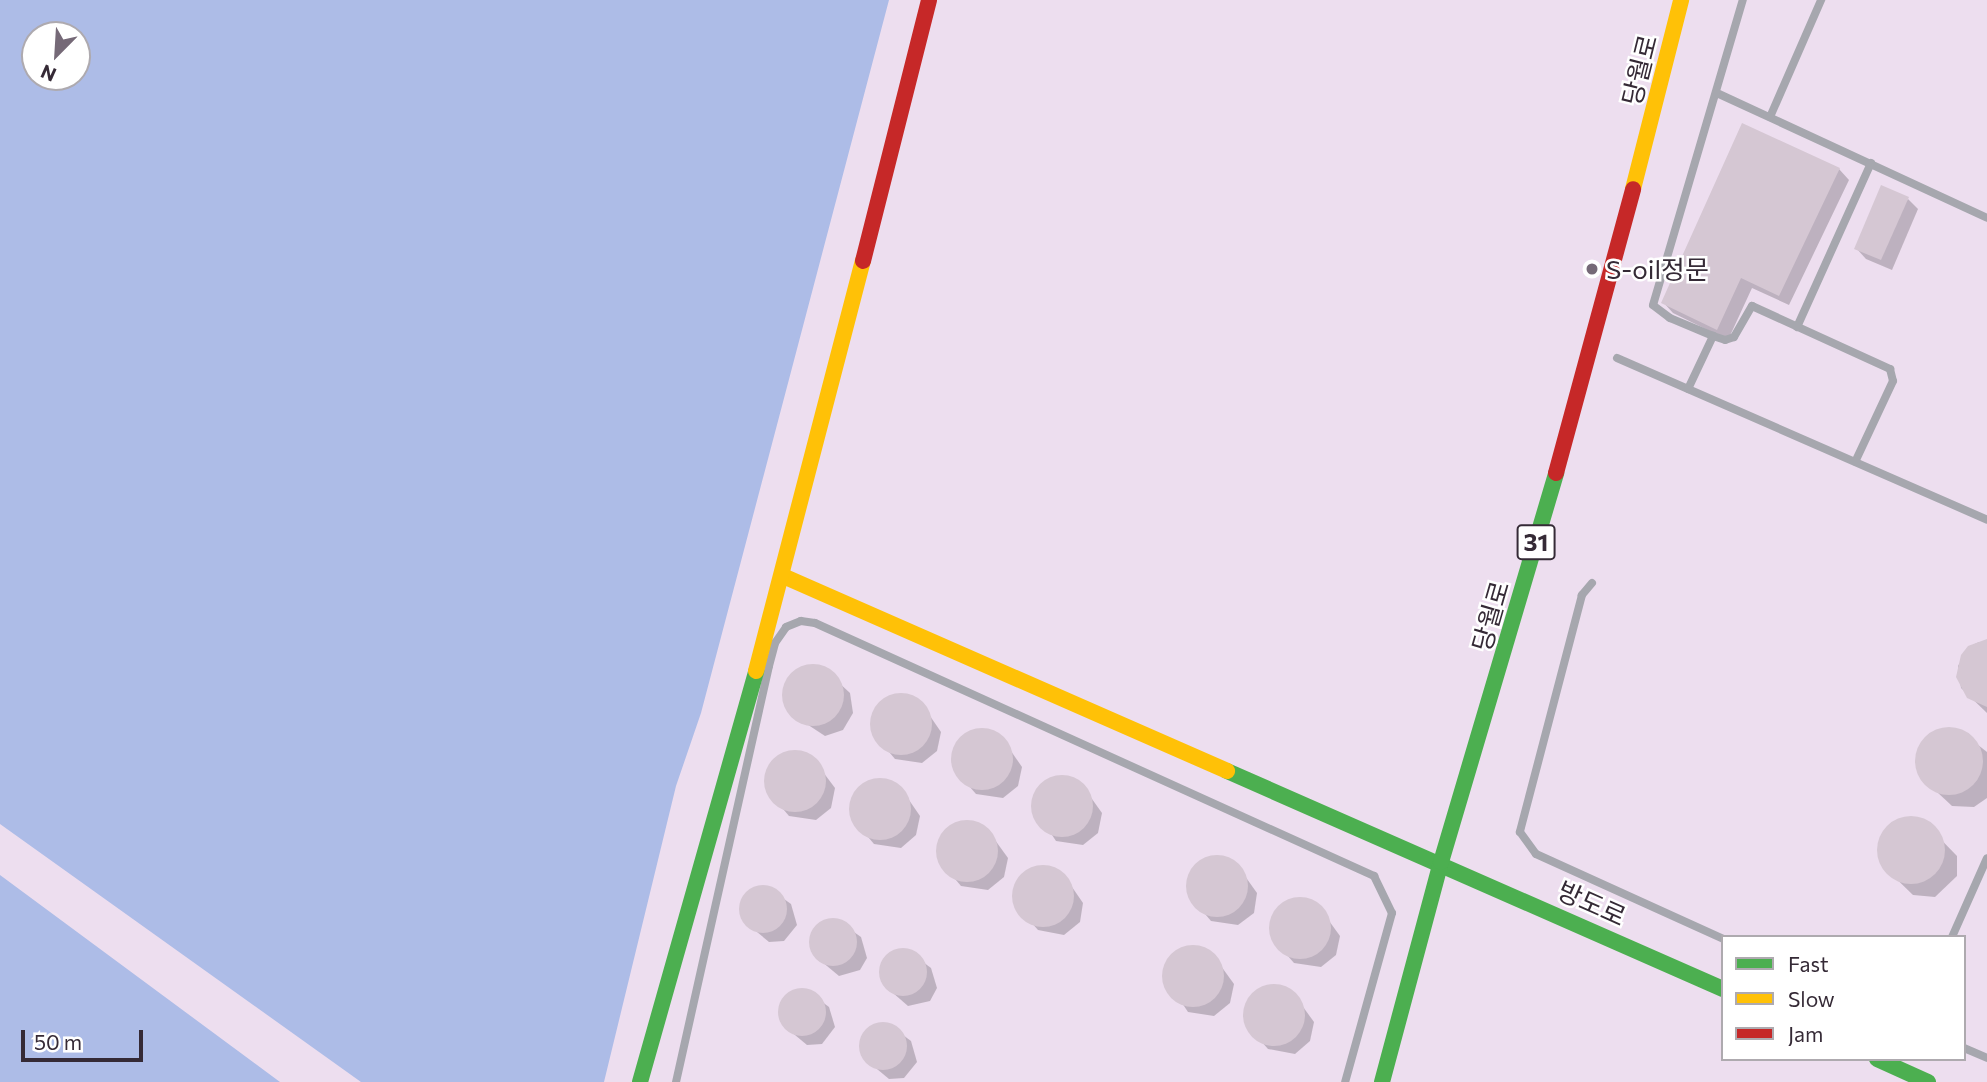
<!DOCTYPE html>
<meta charset="utf-8">
<style>
body{margin:0}
#map{position:relative;width:1987px;height:1082px;overflow:hidden;background:#eddeef;font-family:Commissioner,"Noto Sans KR",sans-serif}
div>[style]{position:absolute}
.water>*{inset:0;background:#adbce7}
.shadow>*{inset:0;background:#0003}
.building>*{inset:0;background:#d5c7d3}
.round{border-radius:50%}
.lane>*{height:8px;margin:-4px;padding:0 4px;transform-origin:4px;border-radius:4px;background:#a6a7ae}
.fast>*{height:16px;margin:-8px;padding:0 8px;transform-origin:8px;border-radius:8px;background:#4caf50}
.slow>*{height:16px;margin:-8px;padding:0 8px;transform-origin:8px;border-radius:8px;background:#ffc107}
.jam>*{height:16px;margin:-8px;padding:0 8px;transform-origin:8px;border-radius:8px;background:#c62828}
.dots>*{width:19px;height:19px;translate:-50% -50%;box-sizing:border-box;border:4px solid #fff;border-radius:50%}
span{translate:-50% -50%;white-space:nowrap;text-align:center;line-height:1.15;-webkit-text-stroke:5px #fff;paint-order:stroke}
.shield-label span{padding:2px 5px;background:#fff;border:2px solid;border-radius:5px;-webkit-text-stroke-width:0}
.shield-label{font-size:24px;color:#352a36;font-weight:700}
.street-label{font-size:26px;color:#352a36}
.poi-label{font-size:26px;color:#352a36}
.left{translate:0 -50%;text-align:left}
.legend{position:absolute;left:1721px;top:935px;width:245px;height:126px;box-sizing:border-box;background:#fff;border:2px solid #aeaaaf;margin:0;padding:9px 12px;list-style:none;font-size:21px;color:#352a36}
.legend li{display:flex;align-items:center;gap:14px;height:35px}
.legend b{width:35px;border:2px solid #aeaaaf}
.north{position:absolute;left:21px;top:21px;width:70px;height:70px;box-sizing:border-box;background:#fff;border:2px solid #aeaaaf;border-radius:50%;rotate:204deg;font-size:19px;font-weight:700;line-height:28px;text-align:center;color:#352a36}
.north::after{content:'';display:block;margin:auto;width:24px;height:32px;background:#756977;clip-path:polygon(50% 0,100% 100%,50% 72%,0 100%)}
.scale{position:absolute;left:21px;top:1030px;width:122px;height:32px;box-sizing:border-box;border:4px solid #352a36;border-top:0;padding-left:9px;font-size:21px;line-height:24px;white-space:nowrap;color:#352a36;-webkit-text-stroke:5px #fff;paint-order:stroke}
</style>
<div id="map">
<div class="water">
<div style="clip-path:polygon(evenodd,0 0,889px 0,701px 713px,676px 786px,604px 1082px,361px 1082px,0 824px,0 0,35px 35px,77px 35px,77px 77px,35px 77px,35px 35px)"></div>
<div style="clip-path:polygon(0 874px,0 875px,280px 1082px,0 1082px)"></div>
</div>
<div class="shadow">
<div style="clip-path:polygon(1839px 169px,1849px 180px,1789px 305px,1752px 288px,1728px 340px,1673px 313px,1663px 302px)"></div>
<div style="clip-path:polygon(1908px 199px,1918px 209px,1892px 270px,1866px 259px,1856px 248px)"></div>
<div style="clip-path:polygon(1979px 642px,1987px 642px,1987px 713px,1961px 688px,1958px 666px,1969px 647px)"></div>
<div style="clip-path:polygon(824px 669px,850px 693px,853px 713px,843px 730px,825px 736px,790px 713px,785px 686px,796px 672px)"></div>
<div style="clip-path:polygon(902px 695px,921px 703px,941px 732px,937px 751px,922px 763px,895px 759px,873px 733px,877px 707px)"></div>
<div style="clip-path:polygon(983px 730px,1002px 738px,1022px 767px,1018px 786px,1003px 798px,976px 794px,954px 769px,958px 743px)"></div>
<div style="clip-path:polygon(1938px 730px,1959px 730px,1987px 752px,1987px 798px,1974px 807px,1952px 806px,1920px 776px,1917px 754px,1929px 735px)"></div>
<div style="clip-path:polygon(796px 752px,814px 760px,835px 788px,831px 808px,816px 820px,789px 816px,767px 790px,771px 764px)"></div>
<div style="clip-path:polygon(1063px 777px,1082px 785px,1102px 813px,1098px 833px,1083px 845px,1056px 841px,1033px 806px,1038px 789px)"></div>
<div style="clip-path:polygon(881px 780px,900px 787px,920px 816px,916px 835px,901px 848px,874px 844px,852px 818px,856px 792px)"></div>
<div style="clip-path:polygon(1900px 819px,1921px 819px,1957px 856px,1957px 876px,1935px 897px,1913px 895px,1882px 865px,1879px 844px,1890px 825px)"></div>
<div style="clip-path:polygon(968px 822px,987px 829px,1008px 858px,1004px 877px,988px 890px,961px 886px,939px 860px,944px 834px)"></div>
<div style="clip-path:polygon(1218px 857px,1237px 865px,1257px 893px,1254px 913px,1238px 925px,1211px 921px,1189px 895px,1194px 869px)"></div>
<div style="clip-path:polygon(1044px 866px,1063px 874px,1083px 903px,1080px 922px,1064px 935px,1038px 930px,1016px 905px,1020px 879px)"></div>
<div style="clip-path:polygon(766px 886px,791px 904px,797px 925px,784px 941px,769px 942px,745px 922px,742px 900px,752px 889px)"></div>
<div style="clip-path:polygon(1301px 899px,1319px 907px,1340px 936px,1336px 955px,1321px 967px,1294px 963px,1272px 938px,1276px 911px)"></div>
<div style="clip-path:polygon(837px 920px,861px 937px,867px 958px,860px 970px,839px 976px,815px 956px,811px 941px,816px 927px)"></div>
<div style="clip-path:polygon(1194px 947px,1213px 955px,1234px 984px,1230px 1003px,1214px 1016px,1188px 1012px,1164px 976px,1170px 959px)"></div>
<div style="clip-path:polygon(907px 950px,931px 968px,937px 988px,930px 1001px,908px 1006px,885px 986px,880px 971px,886px 957px)"></div>
<div style="clip-path:polygon(1275px 986px,1293px 993px,1314px 1022px,1310px 1041px,1295px 1054px,1268px 1049px,1246px 1024px,1250px 998px)"></div>
<div style="clip-path:polygon(805px 989px,829px 1007px,835px 1027px,822px 1044px,807px 1045px,783px 1025px,779px 1010px,785px 996px)"></div>
<div style="clip-path:polygon(887px 1023px,911px 1041px,917px 1062px,904px 1078px,889px 1079px,865px 1059px,861px 1044px,866px 1031px)"></div>
</div>
<div class="building">
<div style="clip-path:polygon(1742px 123px,1840px 168px,1779px 296px,1741px 278px,1717px 330px,1661px 303px)"></div>
<div style="clip-path:polygon(1881px 185px,1909px 197px,1881px 260px,1854px 249px)"></div>
<div style="clip-path:polygon(1987px 639px,1987px 707px,1967px 698px,1956px 677px,1961px 655px,1968px 646px)"></div>
<div class="round" style="left:782px;top:664px;width:62px;height:62px"></div>
<div class="round" style="left:870px;top:693px;width:62px;height:62px"></div>
<div class="round" style="left:1915px;top:727px;width:68px;height:68px"></div>
<div class="round" style="left:951px;top:728px;width:62px;height:62px"></div>
<div class="round" style="left:764px;top:750px;width:62px;height:62px"></div>
<div class="round" style="left:1031px;top:775px;width:62px;height:62px"></div>
<div class="round" style="left:849px;top:778px;width:62px;height:62px"></div>
<div class="round" style="left:1877px;top:816px;width:68px;height:68px"></div>
<div class="round" style="left:936px;top:820px;width:62px;height:62px"></div>
<div class="round" style="left:1186px;top:855px;width:62px;height:62px"></div>
<div class="round" style="left:1012px;top:865px;width:62px;height:62px"></div>
<div class="round" style="left:739px;top:885px;width:48px;height:48px"></div>
<div class="round" style="left:1269px;top:897px;width:62px;height:62px"></div>
<div class="round" style="left:809px;top:918px;width:48px;height:48px"></div>
<div class="round" style="left:1162px;top:945px;width:62px;height:62px"></div>
<div class="round" style="left:879px;top:948px;width:48px;height:48px"></div>
<div class="round" style="left:1243px;top:984px;width:62px;height:62px"></div>
<div class="round" style="left:778px;top:988px;width:48px;height:48px"></div>
<div class="round" style="left:859px;top:1022px;width:48px;height:48px"></div>
</div>
<div class="lane">
<div style="left:1719px;top:94px;width:295px;rotate:24.8deg"></div>
<div style="left:1770px;top:117px;width:128px;rotate:-66.4deg"></div>
<div style="left:1797px;top:327px;width:180px;rotate:-65.7deg"></div>
<div style="left:1713px;top:336px;width:13px;rotate:18deg"></div>
<div style="left:1725px;top:340px;width:9px;rotate:-18deg"></div>
<div style="left:1734px;top:337px;width:36px;rotate:-60deg"></div>
<div style="left:1752px;top:306px;width:152px;rotate:24.5deg"></div>
<div style="left:1890px;top:369px;width:12px;rotate:76deg"></div>
<div style="left:1893px;top:381px;width:89px;rotate:115.1deg"></div>
<div style="left:1617px;top:358px;width:404px;rotate:23.6deg"></div>
<div style="left:1688px;top:389px;width:59px;rotate:-64.7deg"></div>
<div style="left:1713px;top:336px;width:47px;rotate:-157.3deg"></div>
<div style="left:1670px;top:318px;width:21px;rotate:-143deg"></div>
<div style="left:1653px;top:305px;width:318px;rotate:-73.6deg"></div>
<div style="left:1592px;top:583px;width:16px;rotate:130deg"></div>
<div style="left:1582px;top:595px;width:245px;rotate:104.7deg"></div>
<div style="left:1520px;top:832px;width:27px;rotate:54deg"></div>
<div style="left:1536px;top:854px;width:205px;rotate:24.4deg"></div>
<div style="left:1952px;top:937px;width:86px;rotate:-66.1deg"></div>
<div style="left:1964px;top:1048px;width:25px;rotate:23deg"></div>
<div style="left:676px;top:1082px;width:426px;rotate:-77.4deg"></div>
<div style="left:769px;top:666px;width:24px;rotate:-75deg"></div>
<div style="left:775px;top:643px;width:19px;rotate:-55deg"></div>
<div style="left:786px;top:627px;width:16px;rotate:-22deg"></div>
<div style="left:801px;top:621px;width:14px;rotate:8deg"></div>
<div style="left:815px;top:623px;width:614px;rotate:24.35deg"></div>
<div style="left:1374px;top:876px;width:41px;rotate:64.1deg"></div>
<div style="left:1392px;top:913px;width:175px;rotate:105.5deg"></div>
</div>
<div class="fast">
<div style="left:1227px;top:771px;width:542px;rotate:23.73deg"></div>
<div style="left:1877px;top:1059px;width:56px;rotate:24.3deg"></div>
<div style="left:640px;top:1082px;width:427px;rotate:-74.2deg"></div>
<div style="left:1382px;top:1082px;width:228px;rotate:-75deg"></div>
<div style="left:1441px;top:862px;width:406px;rotate:-73.5deg"></div>
</div>
<div class="slow">
<div style="left:1633px;top:189px;width:195px;rotate:-75.7deg"></div>
<div style="left:783px;top:576px;width:485px;rotate:23.7deg"></div>
<div style="left:756px;top:671px;width:424px;rotate:-75.4deg"></div>
</div>
<div class="jam">
<div style="left:863px;top:261px;width:269px;rotate:-75.8deg"></div>
<div style="left:1556px;top:473px;width:294px;rotate:-74.8deg"></div>
</div>
<div class="dots">
<div style="left:1592px;top:269px;background:#756977"></div>
</div>
<div class="shield-label">
<span style="left:1536px;top:542px">31</span>
</div>
<div class="street-label">
<span style="left:1639px;top:70px;rotate:-76deg">당월로</span>
<span style="left:1490px;top:616px;rotate:-74deg">당월로</span>
<span style="left:1592px;top:903px;rotate:24deg">방도로</span>
</div>
<div class="poi-label">
<span class="left" style="left:1606px;top:269px">S-oil정문</span>
</div>
<ul class="legend">
<li><b style="height:9px;background:#4caf50"></b>Fast</li>
<li><b style="height:9px;background:#ffc107"></b>Slow</li>
<li><b style="height:9px;background:#c62828"></b>Jam</li>
</ul>
<div class="north">N</div>
<div class="scale">50 m</div>
</div>
